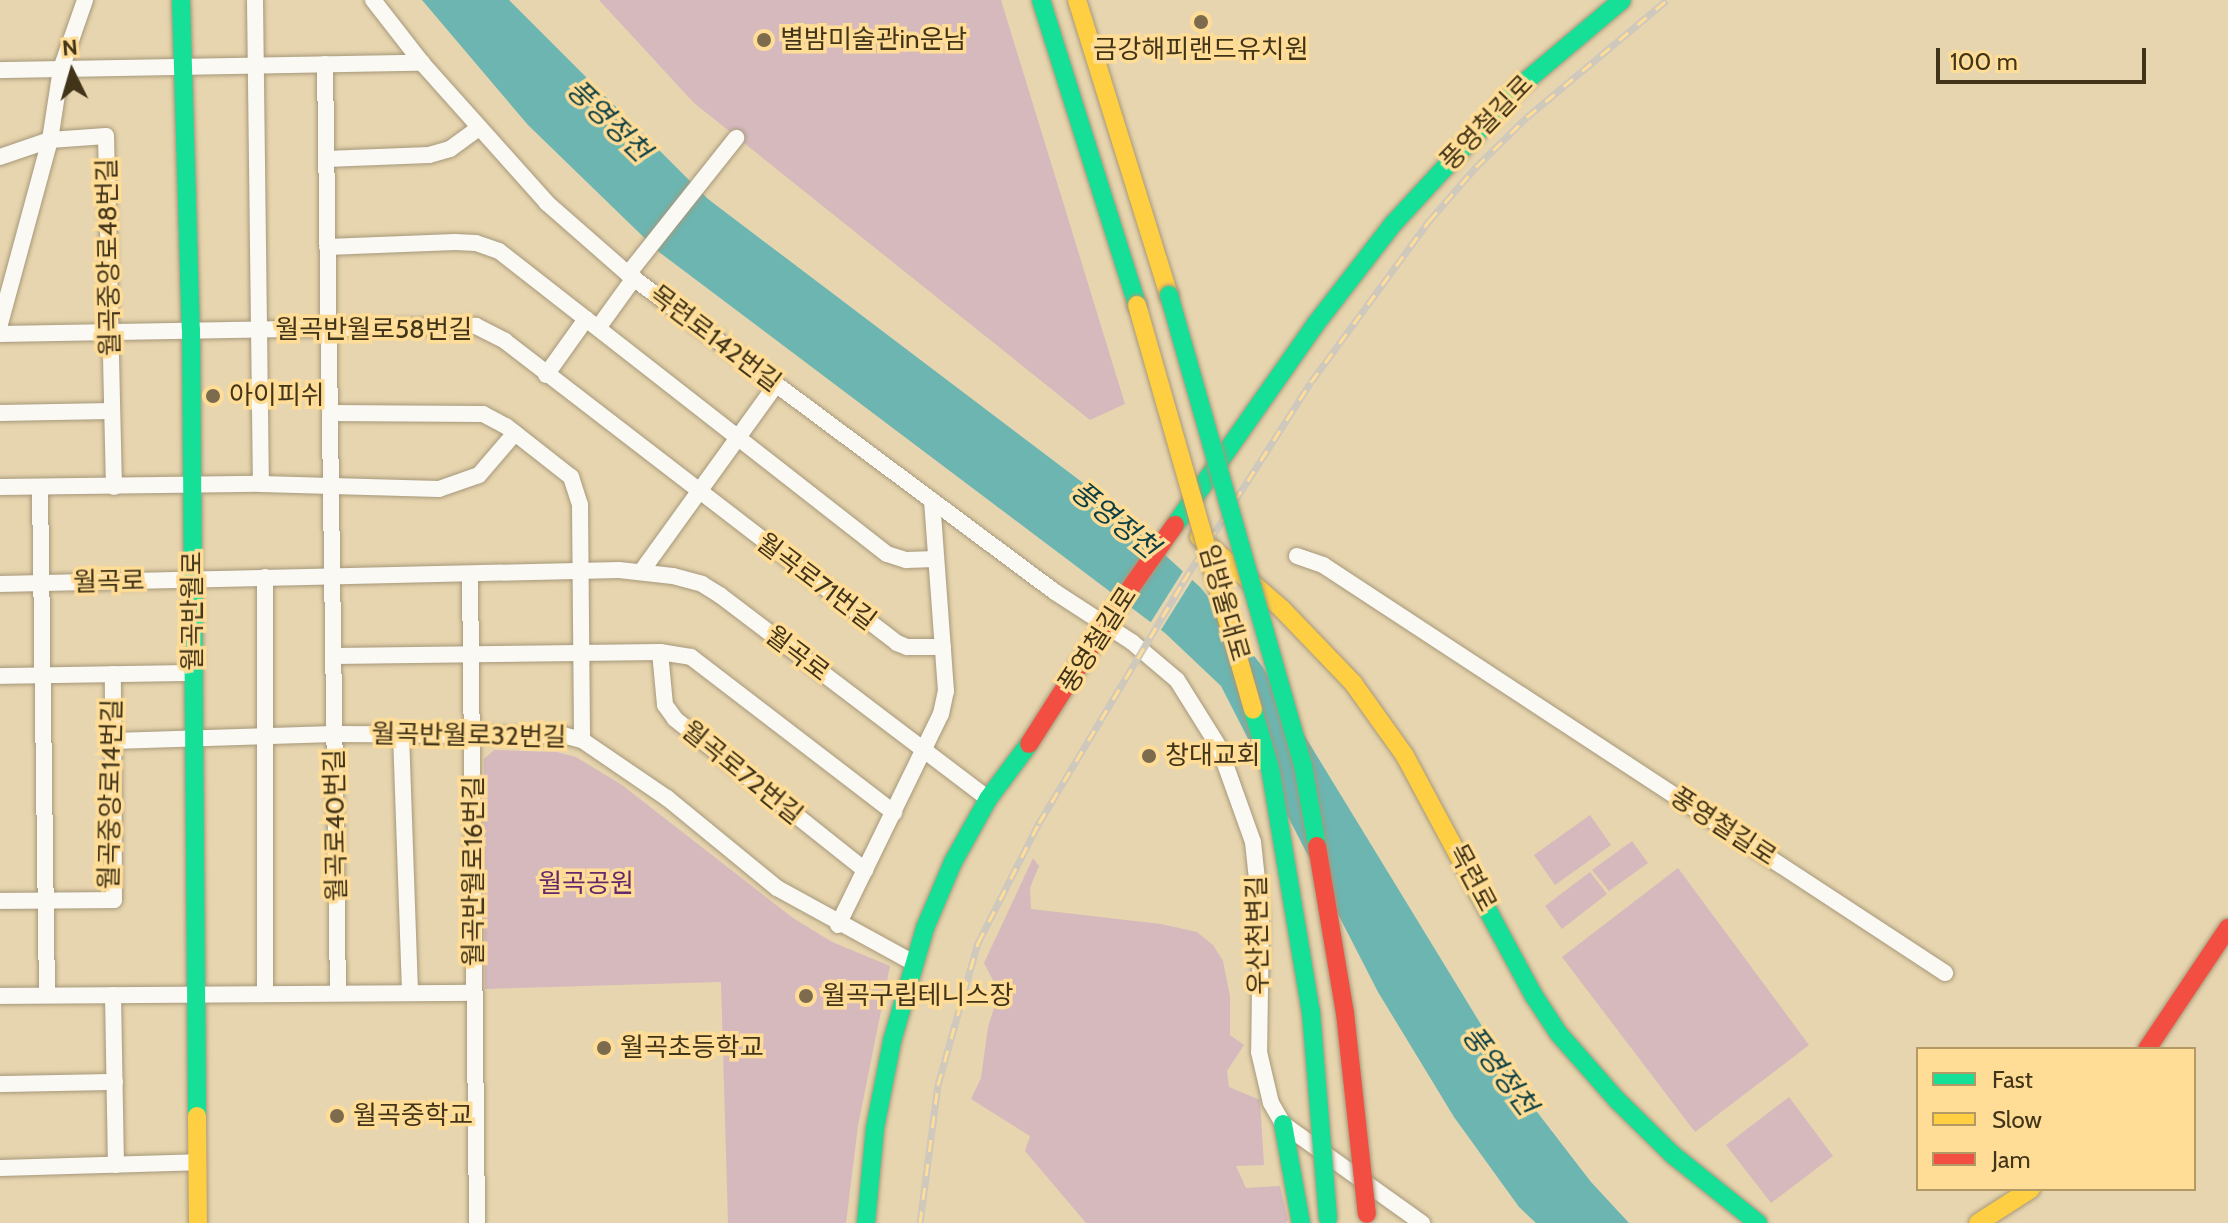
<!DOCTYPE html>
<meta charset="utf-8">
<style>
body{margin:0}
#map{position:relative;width:2228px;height:1223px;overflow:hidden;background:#e7d5af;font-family:Cabin,"Noto Sans KR",sans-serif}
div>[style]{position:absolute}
.green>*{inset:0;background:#d5b9bd}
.water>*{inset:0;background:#6cb5b1}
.pier>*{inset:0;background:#e7d5af}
.roads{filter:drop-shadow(0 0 2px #a6987a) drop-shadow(0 0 2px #a6987a)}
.street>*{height:16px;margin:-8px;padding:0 8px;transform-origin:8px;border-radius:8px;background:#fbf9f3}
.fast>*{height:18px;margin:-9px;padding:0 9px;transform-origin:9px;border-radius:9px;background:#16e098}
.slow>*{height:18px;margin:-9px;padding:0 9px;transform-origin:9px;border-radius:9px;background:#ffcf43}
.jam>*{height:18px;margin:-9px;padding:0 9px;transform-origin:9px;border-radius:9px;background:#f24e42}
.rail>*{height:7px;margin-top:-3.5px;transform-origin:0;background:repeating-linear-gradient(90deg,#ffdd97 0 12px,#cec8bd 0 24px);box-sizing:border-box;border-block:2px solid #cec8bd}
.bridges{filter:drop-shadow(0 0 2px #a6987a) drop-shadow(0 0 2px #a6987a)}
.fast-bridge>*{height:18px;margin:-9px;padding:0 9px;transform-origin:9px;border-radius:9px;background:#16e098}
.slow-bridge>*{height:18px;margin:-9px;padding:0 9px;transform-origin:9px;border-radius:9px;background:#ffcf43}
.jam-bridge>*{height:18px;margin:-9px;padding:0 9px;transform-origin:9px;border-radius:9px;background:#f24e42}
.dots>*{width:22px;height:22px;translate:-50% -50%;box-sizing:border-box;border:4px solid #ffdd97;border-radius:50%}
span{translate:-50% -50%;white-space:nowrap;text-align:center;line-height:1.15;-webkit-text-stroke:7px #ffdd97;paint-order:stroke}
.poi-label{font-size:26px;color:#423418}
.left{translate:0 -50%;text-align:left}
.street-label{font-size:26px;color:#423418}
.park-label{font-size:26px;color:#66276b}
.water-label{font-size:28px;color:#0c3f44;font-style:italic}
.legend{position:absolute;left:1916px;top:1047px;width:280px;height:144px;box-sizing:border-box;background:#ffdd97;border:2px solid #b39964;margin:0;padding:10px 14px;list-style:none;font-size:24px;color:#423418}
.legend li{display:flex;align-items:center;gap:16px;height:40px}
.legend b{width:40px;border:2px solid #b39964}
.north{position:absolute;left:32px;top:32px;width:80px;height:80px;-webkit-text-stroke:6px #ffdd97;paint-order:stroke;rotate:355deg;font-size:22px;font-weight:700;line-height:32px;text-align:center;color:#423418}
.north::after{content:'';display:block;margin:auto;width:28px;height:36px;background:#423418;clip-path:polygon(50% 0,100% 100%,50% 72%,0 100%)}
.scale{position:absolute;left:1936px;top:48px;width:210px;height:36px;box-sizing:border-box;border:4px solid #423418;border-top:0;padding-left:10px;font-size:24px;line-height:28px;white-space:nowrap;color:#423418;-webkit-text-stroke:6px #ffdd97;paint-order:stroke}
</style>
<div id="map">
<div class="green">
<div style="clip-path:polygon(599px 0,1001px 0,1125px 404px,1090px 420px,694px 103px)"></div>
<div style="clip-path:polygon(494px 750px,557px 752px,576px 757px,622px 785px,793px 918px,832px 942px,890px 966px,858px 1126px,846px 1223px,728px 1223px,721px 982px,485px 989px,484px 759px)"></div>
<div style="clip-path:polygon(1590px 815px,1611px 845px,1555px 885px,1534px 855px)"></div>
<div style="clip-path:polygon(1632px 841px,1648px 863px,1609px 891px,1592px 870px)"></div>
<div style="clip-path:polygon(1033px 858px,1039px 866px,1030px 888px,1031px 909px,1161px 924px,1197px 932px,1213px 945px,1223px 961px,1230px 996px,1230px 1035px,1244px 1045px,1227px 1071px,1229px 1087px,1260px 1100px,1264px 1165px,1236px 1166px,1246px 1188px,1280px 1186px,1288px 1220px,1286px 1223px,1086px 1223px,1025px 1151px,1030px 1136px,971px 1099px,981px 1078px,988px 1027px,999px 992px,984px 963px)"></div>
<div style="clip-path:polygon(1678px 868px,1809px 1045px,1695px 1132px,1562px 957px)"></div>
<div style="clip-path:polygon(1590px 872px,1607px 894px,1562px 929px,1545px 906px)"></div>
<div style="clip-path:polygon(1789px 1097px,1833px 1156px,1771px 1203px,1726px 1145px)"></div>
</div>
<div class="water">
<div style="clip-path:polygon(422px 0,509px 0,708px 199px,1103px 498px,1201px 588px,1262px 666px,1524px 1095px,1591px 1182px,1629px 1223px,1536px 1223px,1519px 1207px,1454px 1117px,1378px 992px,1221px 686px,1165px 633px,659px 252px,528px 125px)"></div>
</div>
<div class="pier">
<div style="clip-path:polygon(1185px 568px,1194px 577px,1159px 633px,1149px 625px)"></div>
</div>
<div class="roads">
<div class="street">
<div style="left:255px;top:0;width:484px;rotate:89.3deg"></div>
<div style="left:373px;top:0;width:80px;rotate:52.1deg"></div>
<div style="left:422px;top:63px;width:188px;rotate:48.2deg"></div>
<div style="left:547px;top:203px;width:108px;rotate:41.2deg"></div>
<div style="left:628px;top:274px;width:532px;rotate:36.68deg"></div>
<div style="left:1055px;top:592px;width:92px;rotate:33deg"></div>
<div style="left:1132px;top:642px;width:59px;rotate:40.2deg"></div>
<div style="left:1177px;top:680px;width:79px;rotate:57.9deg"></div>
<div style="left:1219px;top:747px;width:101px;rotate:70.3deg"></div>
<div style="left:1253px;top:842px;width:75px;rotate:83.9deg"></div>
<div style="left:1261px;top:917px;width:135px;rotate:90.8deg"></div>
<div style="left:1259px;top:1052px;width:52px;rotate:76.8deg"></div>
<div style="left:1271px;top:1103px;width:24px;rotate:60deg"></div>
<div style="left:1283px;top:1124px;width:171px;rotate:35.5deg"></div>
<div style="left:325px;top:64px;width:929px;rotate:89.2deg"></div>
<div style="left:0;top:70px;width:422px;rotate:-1deg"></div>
<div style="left:0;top:157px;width:53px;rotate:-18.8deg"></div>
<div style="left:50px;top:140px;width:56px;rotate:-4.1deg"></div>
<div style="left:106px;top:136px;width:351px;rotate:88.7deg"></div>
<div style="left:326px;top:159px;width:103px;rotate:-2.2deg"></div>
<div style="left:429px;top:155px;width:22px;rotate:-16deg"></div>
<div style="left:450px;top:149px;width:36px;rotate:-36deg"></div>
<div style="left:327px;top:247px;width:128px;rotate:-2.2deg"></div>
<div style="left:455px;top:242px;width:21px;rotate:3deg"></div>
<div style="left:476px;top:243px;width:24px;rotate:19deg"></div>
<div style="left:499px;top:251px;width:492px;rotate:38deg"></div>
<div style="left:887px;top:554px;width:20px;rotate:18deg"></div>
<div style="left:906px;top:560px;width:30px;rotate:-2deg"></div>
<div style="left:628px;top:274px;width:174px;rotate:-51.5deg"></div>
<div style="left:0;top:324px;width:191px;rotate:-74.8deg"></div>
<div style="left:50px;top:140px;width:72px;rotate:-81.2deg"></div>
<div style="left:61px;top:69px;width:73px;rotate:-70.8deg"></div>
<div style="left:598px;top:328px;width:62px;rotate:-54.2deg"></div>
<div style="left:0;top:334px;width:476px;rotate:-1deg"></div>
<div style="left:476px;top:326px;width:33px;rotate:27deg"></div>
<div style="left:505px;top:341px;width:495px;rotate:37.6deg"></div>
<div style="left:897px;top:643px;width:11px;rotate:22deg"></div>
<div style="left:907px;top:647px;width:36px"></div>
<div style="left:546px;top:375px;width:69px;rotate:-54.5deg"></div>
<div style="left:0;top:413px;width:111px;rotate:-1deg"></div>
<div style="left:330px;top:413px;width:153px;rotate:0.4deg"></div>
<div style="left:483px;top:414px;width:26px;rotate:28deg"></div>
<div style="left:506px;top:426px;width:83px;rotate:38.1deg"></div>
<div style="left:571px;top:477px;width:29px;rotate:72deg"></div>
<div style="left:580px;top:505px;width:235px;rotate:89.5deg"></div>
<div style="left:0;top:487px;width:261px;rotate:-0.7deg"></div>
<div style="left:261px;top:484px;width:178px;rotate:1.6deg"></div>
<div style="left:439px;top:489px;width:42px;rotate:-19.3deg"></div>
<div style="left:479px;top:475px;width:55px;rotate:-49.4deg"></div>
<div style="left:40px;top:487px;width:508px;rotate:89.21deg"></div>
<div style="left:1297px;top:556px;width:28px;rotate:19deg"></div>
<div style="left:1323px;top:565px;width:744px;rotate:33.26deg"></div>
<div style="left:641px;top:572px;width:231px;rotate:-54.2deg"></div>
<div style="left:470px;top:574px;width:649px;rotate:89.38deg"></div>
<div style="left:265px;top:577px;width:417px;rotate:90deg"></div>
<div style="left:0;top:584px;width:619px;rotate:-1.3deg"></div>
<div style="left:619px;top:570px;width:54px;rotate:6.3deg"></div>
<div style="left:673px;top:576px;width:30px;rotate:15deg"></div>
<div style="left:702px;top:584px;width:22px;rotate:32deg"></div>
<div style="left:721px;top:596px;width:335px;rotate:37.2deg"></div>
<div style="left:660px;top:652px;width:53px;rotate:84.6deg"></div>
<div style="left:665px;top:705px;width:17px;rotate:54deg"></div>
<div style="left:675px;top:719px;width:243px;rotate:38.5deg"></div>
<div style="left:333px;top:656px;width:327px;rotate:-0.7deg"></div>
<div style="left:660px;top:652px;width:31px;rotate:9deg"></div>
<div style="left:691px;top:657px;width:256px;rotate:37.5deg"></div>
<div style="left:0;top:676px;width:194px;rotate:-0.9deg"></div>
<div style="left:401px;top:734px;width:259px;rotate:88deg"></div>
<div style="left:113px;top:741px;width:221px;rotate:-1.8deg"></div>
<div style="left:334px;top:734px;width:229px;rotate:0.3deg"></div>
<div style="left:563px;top:735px;width:20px;rotate:15deg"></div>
<div style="left:582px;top:740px;width:103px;rotate:34.3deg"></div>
<div style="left:667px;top:798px;width:142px;rotate:39.3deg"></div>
<div style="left:777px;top:888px;width:156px;rotate:28.7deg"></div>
<div style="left:0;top:901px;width:114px;rotate:-0.5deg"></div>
<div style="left:114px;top:900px;width:226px;rotate:-90.3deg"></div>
<div style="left:838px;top:925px;width:235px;rotate:-64deg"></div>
<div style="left:941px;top:714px;width:24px;rotate:-78deg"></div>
<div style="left:946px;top:691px;width:191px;rotate:-94.2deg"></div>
<div style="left:113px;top:995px;width:170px;rotate:89deg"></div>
<div style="left:0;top:996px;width:474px;rotate:-0.4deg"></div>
<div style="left:0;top:1084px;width:115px;rotate:-1deg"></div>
<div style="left:0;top:1168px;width:198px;rotate:-1.7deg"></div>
</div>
<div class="fast">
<div style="left:181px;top:0;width:329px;rotate:88.3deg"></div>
<div style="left:191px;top:329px;width:787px;rotate:89.56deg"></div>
<div style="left:1041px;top:0;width:320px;rotate:72.5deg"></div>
<div style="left:1175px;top:525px;width:244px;rotate:-55deg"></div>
<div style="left:1315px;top:325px;width:128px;rotate:-52.3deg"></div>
<div style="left:1393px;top:224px;width:188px;rotate:-47.4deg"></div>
<div style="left:1520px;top:86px;width:133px;rotate:-40.1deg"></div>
<div style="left:1479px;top:894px;width:116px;rotate:61.7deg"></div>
<div style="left:1534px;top:996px;width:45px;rotate:56.7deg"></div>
<div style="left:1559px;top:1034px;width:88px;rotate:48.7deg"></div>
<div style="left:1617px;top:1100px;width:78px;rotate:44.5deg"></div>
<div style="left:1673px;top:1155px;width:109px;rotate:38.7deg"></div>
<div style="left:1283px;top:1124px;width:101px;rotate:79.7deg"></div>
<div style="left:866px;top:1223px;width:95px;rotate:-84.6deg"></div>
<div style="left:875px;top:1128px;width:89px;rotate:-78.9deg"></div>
<div style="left:892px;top:1041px;width:118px;rotate:-73.7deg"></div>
<div style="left:925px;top:928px;width:72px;rotate:-67deg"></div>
<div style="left:953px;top:862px;width:72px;rotate:-60.9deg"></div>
<div style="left:988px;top:799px;width:69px;rotate:-53.3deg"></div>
</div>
<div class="slow">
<div style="left:1077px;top:0;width:309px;rotate:72.7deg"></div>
<div style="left:1199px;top:537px;width:110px;rotate:40.9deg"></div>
<div style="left:1282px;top:609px;width:103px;rotate:46.2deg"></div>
<div style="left:1353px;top:683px;width:90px;rotate:54.5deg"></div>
<div style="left:1405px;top:756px;width:157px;rotate:61.8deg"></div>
<div style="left:197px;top:1116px;width:107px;rotate:89.5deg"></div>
<div style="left:1978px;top:1223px;width:63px;rotate:-32.7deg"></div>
</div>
<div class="jam">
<div style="left:1029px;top:744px;width:151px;rotate:-57.5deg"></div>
<div style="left:1110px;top:617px;width:113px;rotate:-54.8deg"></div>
<div style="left:2147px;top:1049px;width:146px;rotate:-56.2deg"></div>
</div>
</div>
<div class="rail">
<div style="left:920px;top:1223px;width:139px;rotate:-82.6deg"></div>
<div style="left:938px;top:1085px;width:148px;rotate:-74.3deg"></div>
<div style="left:978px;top:943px;width:135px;rotate:-63.1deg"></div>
<div style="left:1039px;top:823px;width:281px;rotate:-59.1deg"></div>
<div style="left:1183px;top:582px;width:237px;rotate:-57.4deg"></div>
<div style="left:1311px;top:382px;width:200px;rotate:-53.8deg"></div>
<div style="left:1429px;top:221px;width:72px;rotate:-49deg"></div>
<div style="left:1476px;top:167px;width:71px;rotate:-44.4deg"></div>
<div style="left:1527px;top:117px;width:182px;rotate:-39.9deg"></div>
</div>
<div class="bridges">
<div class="fast-bridge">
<div style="left:1169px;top:295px;width:489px;rotate:74.1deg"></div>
<div style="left:1303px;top:765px;width:82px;rotate:80.2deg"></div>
<div style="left:1253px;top:710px;width:60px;rotate:73.7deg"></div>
<div style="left:1270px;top:768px;width:247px;rotate:80.5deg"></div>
<div style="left:1311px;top:1012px;width:207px;rotate:85.3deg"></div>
</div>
<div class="slow-bridge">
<div style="left:1137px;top:305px;width:421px;rotate:74deg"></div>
</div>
<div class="jam-bridge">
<div style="left:1317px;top:846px;width:169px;rotate:80.5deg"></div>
<div style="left:1345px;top:1013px;width:202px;rotate:83.8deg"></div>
</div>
</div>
<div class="dots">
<div style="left:1201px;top:22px;background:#7c6c4d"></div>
<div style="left:764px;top:40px;background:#7c6c4d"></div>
<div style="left:213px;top:396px;background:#7c6c4d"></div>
<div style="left:1149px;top:756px;background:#7c6c4d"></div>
<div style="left:806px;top:996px;background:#7c6c4d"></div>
<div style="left:604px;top:1048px;background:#7c6c4d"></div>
<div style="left:337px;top:1116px;background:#7c6c4d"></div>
</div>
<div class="poi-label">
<span class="left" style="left:780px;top:40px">별밤미술관in운남</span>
<span style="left:1201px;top:50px">금강해피랜드유치원</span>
<span class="left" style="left:229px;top:396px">아이피쉬</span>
<span class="left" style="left:1165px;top:756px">창대교회</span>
<span class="left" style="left:822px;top:996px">월곡구립테니스장</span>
<span class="left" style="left:620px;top:1048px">월곡초등학교</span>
<span class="left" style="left:353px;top:1116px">월곡중학교</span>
</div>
<div class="street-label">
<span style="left:1487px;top:123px;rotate:-46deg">풍영철길로</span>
<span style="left:109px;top:257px;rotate:-91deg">월곡중앙로48번길</span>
<span style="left:374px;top:330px">월곡반월로58번길</span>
<span style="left:715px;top:339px;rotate:37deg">목련로142번길</span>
<span style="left:109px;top:582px;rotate:-1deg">월곡로</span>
<span style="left:816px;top:582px;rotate:37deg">월곡로71번길</span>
<span style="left:1224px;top:603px;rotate:74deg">임방울대로</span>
<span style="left:193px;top:611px;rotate:-90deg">월곡반월로</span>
<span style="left:1098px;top:640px;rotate:-57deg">풍영철길로</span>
<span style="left:797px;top:654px;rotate:37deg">월곡로</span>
<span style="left:469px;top:736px;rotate:1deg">월곡반월로32번길</span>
<span style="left:742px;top:773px;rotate:39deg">월곡로72번길</span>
<span style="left:111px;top:794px;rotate:-89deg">월곡중앙로14번길</span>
<span style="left:336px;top:825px;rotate:-91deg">월곡로40번길</span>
<span style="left:1723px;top:827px;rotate:33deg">풍영철길로</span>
<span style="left:474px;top:871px;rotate:-90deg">월곡반월로16번길</span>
<span style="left:1472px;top:878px;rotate:62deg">목련로</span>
<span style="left:1258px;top:935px;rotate:-91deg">우산천변길</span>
</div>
<div class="park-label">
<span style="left:586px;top:884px">월곡공원</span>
</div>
<div class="water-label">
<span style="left:609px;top:120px;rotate:44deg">풍영정천</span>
<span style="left:1115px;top:519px;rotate:39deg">풍영정천</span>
<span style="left:1500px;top:1070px;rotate:53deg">풍영정천</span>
</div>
<ul class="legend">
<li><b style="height:10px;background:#16e098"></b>Fast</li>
<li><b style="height:10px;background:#ffcf43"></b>Slow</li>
<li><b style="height:10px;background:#f24e42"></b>Jam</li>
</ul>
<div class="north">N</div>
<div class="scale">100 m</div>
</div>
